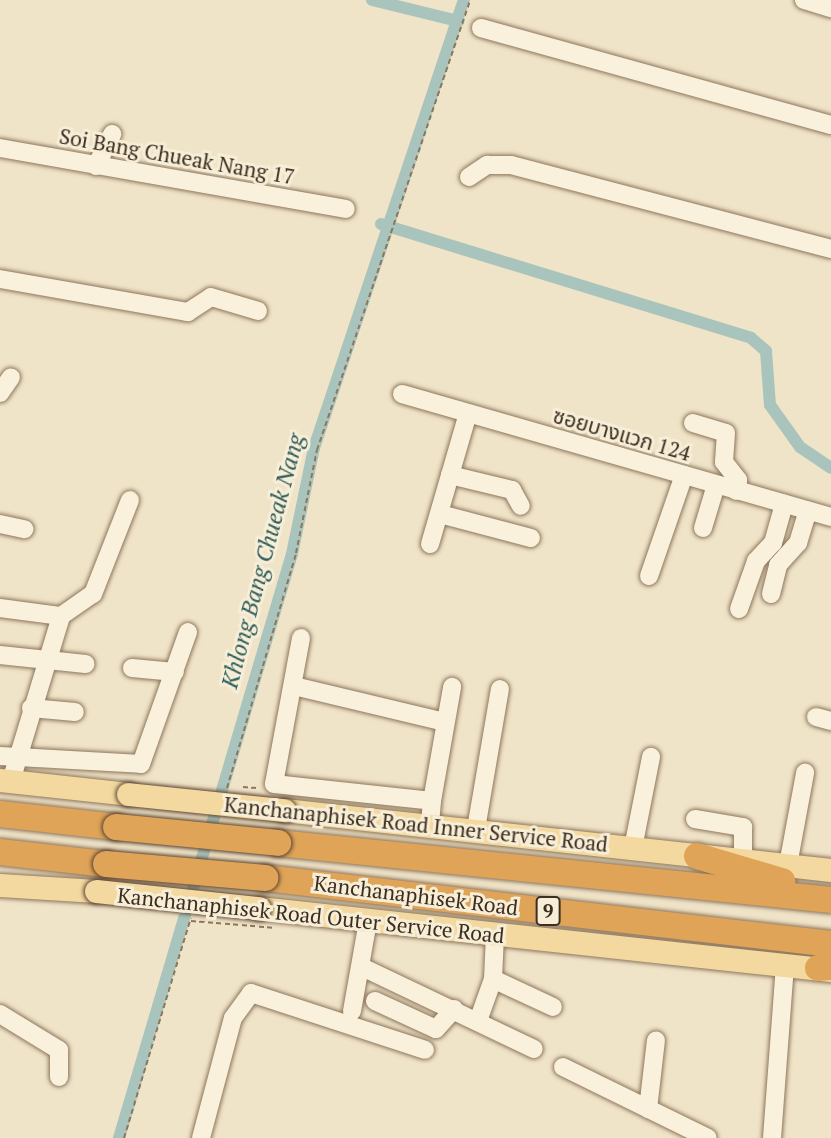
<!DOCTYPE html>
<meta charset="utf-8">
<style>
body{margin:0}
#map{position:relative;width:831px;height:1138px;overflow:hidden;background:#f0e4c8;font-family:"PT Serif","Noto Sans Thai",serif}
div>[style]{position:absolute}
.canal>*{height:12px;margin:-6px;padding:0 6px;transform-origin:6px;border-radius:6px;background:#a9c4bc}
.path>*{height:2px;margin-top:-1px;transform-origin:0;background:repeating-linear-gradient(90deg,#8d765c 0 5px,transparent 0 8.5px)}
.roads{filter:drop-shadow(0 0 2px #8d765c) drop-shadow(0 0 2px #8d765c)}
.minor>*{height:18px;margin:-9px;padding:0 9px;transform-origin:9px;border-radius:9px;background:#faf1dc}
.major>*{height:23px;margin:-11.5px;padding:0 11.5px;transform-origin:11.5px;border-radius:11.5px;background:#f3d9a0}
.highway>*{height:26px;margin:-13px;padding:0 13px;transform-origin:13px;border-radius:13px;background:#e0a458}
.bridges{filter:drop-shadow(0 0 2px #5b4430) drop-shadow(0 0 2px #5b4430)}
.major-bridge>*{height:23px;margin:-11.5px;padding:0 11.5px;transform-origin:11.5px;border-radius:11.5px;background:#f3d9a0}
.highway-bridge>*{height:26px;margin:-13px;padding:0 13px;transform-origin:13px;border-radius:13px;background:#e0a458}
span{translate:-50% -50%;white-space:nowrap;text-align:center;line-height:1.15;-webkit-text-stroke:6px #f7eed8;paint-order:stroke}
.shield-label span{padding:2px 5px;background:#f7eed8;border:2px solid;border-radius:5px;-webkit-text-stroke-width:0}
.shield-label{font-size:19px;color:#3d2e20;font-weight:700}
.street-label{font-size:21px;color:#3d2e20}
.water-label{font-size:23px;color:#2f5d5a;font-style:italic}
</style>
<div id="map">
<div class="canal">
<div style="left:372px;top:0;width:89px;rotate:13.7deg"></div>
<div style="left:381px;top:224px;width:387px;rotate:17.1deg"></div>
<div style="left:751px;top:338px;width:20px;rotate:41deg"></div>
<div style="left:766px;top:351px;width:54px;rotate:85.8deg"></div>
<div style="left:770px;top:405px;width:52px;rotate:54.5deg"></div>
<div style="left:800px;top:447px;width:37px;rotate:34deg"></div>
<div style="left:119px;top:1138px;width:609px;rotate:-73.5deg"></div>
<div style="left:292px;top:554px;width:108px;rotate:-78.3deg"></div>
<div style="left:314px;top:448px;width:472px;rotate:-71.5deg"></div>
</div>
<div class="path">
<div style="left:243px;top:787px;width:15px;rotate:4deg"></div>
<div style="left:227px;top:788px;width:245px;rotate:-73.6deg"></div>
<div style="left:296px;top:553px;width:105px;rotate:-78.5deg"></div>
<div style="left:317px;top:450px;width:475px;rotate:-71.2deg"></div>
<div style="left:191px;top:921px;width:85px;rotate:4.7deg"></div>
<div style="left:124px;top:1138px;width:230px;rotate:-73.1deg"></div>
</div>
<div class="roads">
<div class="minor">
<div style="left:804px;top:0;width:28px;rotate:17deg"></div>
<div style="left:481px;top:28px;width:363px;rotate:15.5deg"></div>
<div style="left:0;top:148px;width:351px;rotate:10deg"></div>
<div style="left:96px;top:166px;width:36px;rotate:-63deg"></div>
<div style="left:469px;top:177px;width:22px;rotate:-34deg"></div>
<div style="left:487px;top:165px;width:24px"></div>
<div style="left:511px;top:165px;width:331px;rotate:14.7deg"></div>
<div style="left:0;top:279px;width:191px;rotate:10deg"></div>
<div style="left:188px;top:312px;width:27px;rotate:-33deg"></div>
<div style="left:211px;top:297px;width:49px;rotate:16.6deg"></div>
<div style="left:0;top:393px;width:19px;rotate:-55deg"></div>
<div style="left:402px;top:394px;width:446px;rotate:16deg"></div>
<div style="left:693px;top:423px;width:34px;rotate:17deg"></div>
<div style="left:726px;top:433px;width:29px;rotate:94deg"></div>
<div style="left:724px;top:462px;width:23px;rotate:52deg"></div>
<div style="left:738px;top:480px;width:11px;rotate:100deg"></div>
<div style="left:450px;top:475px;width:64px;rotate:13.6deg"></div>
<div style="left:512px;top:490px;width:18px;rotate:61deg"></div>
<div style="left:440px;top:514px;width:94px;rotate:14.8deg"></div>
<div style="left:0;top:524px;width:25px;rotate:12deg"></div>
<div style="left:703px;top:528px;width:45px;rotate:-73.2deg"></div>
<div style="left:430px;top:544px;width:136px;rotate:-73.8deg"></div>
<div style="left:649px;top:576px;width:107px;rotate:-70.9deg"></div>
<div style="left:771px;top:594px;width:30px;rotate:-76deg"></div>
<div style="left:778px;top:565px;width:30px;rotate:-48deg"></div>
<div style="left:798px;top:543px;width:34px;rotate:-73deg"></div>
<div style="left:0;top:608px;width:62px;rotate:7.5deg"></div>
<div style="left:739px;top:609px;width:51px;rotate:-70.5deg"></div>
<div style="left:756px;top:561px;width:25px;rotate:-47deg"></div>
<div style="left:773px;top:543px;width:41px;rotate:-74.2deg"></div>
<div style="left:301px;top:638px;width:148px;rotate:100.5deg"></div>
<div style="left:274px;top:784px;width:159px;rotate:6.1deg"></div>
<div style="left:432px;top:801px;width:25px;rotate:95deg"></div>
<div style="left:0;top:655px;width:86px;rotate:6deg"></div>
<div style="left:132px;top:668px;width:43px;rotate:5.3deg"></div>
<div style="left:294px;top:686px;width:155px;rotate:13.4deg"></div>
<div style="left:31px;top:708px;width:44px;rotate:5.2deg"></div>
<div style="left:816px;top:717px;width:16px;rotate:15deg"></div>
<div style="left:0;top:756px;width:141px;rotate:3.2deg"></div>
<div style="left:141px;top:764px;width:140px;rotate:-70.4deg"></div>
<div style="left:11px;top:781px;width:172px;rotate:-73.1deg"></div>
<div style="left:61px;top:616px;width:39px;rotate:-35deg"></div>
<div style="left:93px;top:594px;width:101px;rotate:-68.5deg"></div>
<div style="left:432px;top:801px;width:116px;rotate:-80deg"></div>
<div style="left:695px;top:819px;width:49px;rotate:9.5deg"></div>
<div style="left:743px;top:827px;width:33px;rotate:90deg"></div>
<div style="left:476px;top:829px;width:142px;rotate:-80.3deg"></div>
<div style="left:633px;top:848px;width:93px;rotate:-78.8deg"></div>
<div style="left:788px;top:865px;width:94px;rotate:-79.5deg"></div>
<div style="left:364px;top:968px;width:188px;rotate:25.5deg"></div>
<div style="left:493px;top:979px;width:66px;rotate:25deg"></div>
<div style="left:375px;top:1001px;width:67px;rotate:24.7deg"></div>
<div style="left:436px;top:1029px;width:27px;rotate:-48deg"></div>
<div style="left:352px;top:1011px;width:91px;rotate:-79.9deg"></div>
<div style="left:0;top:1014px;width:69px;rotate:31.4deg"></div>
<div style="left:59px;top:1050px;width:27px;rotate:90deg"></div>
<div style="left:478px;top:1021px;width:45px;rotate:-70.3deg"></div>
<div style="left:493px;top:979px;width:44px;rotate:-87.4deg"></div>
<div style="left:563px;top:1067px;width:161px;rotate:26.1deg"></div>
<div style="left:648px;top:1109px;width:69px;rotate:-83.4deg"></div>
<div style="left:201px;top:1138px;width:124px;rotate:-75.1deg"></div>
<div style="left:233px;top:1018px;width:31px;rotate:-54deg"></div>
<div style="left:251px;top:993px;width:183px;rotate:18.1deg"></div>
<div style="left:772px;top:1138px;width:172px;rotate:-85.7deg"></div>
</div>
<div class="major">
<div style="left:0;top:780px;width:129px;rotate:6.2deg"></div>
<div style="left:284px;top:810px;width:550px;rotate:6.26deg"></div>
<div style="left:0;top:885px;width:96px;rotate:3.6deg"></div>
<div style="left:259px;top:908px;width:575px;rotate:6.19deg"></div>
</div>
<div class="highway">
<div style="left:0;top:814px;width:117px;rotate:6.4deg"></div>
<div style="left:278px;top:843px;width:556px;rotate:5.88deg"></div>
<div style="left:0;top:852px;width:107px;rotate:6.5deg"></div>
<div style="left:697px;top:856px;width:89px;rotate:16.4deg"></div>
<div style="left:265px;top:878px;width:570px;rotate:6.65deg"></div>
<div style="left:818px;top:968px;width:13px;rotate:-4deg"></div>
</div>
</div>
<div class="bridges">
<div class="major-bridge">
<div style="left:128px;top:794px;width:157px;rotate:5.9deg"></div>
<div style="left:96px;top:891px;width:164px;rotate:6deg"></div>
</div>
<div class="highway-bridge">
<div style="left:116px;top:827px;width:163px;rotate:5.6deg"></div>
<div style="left:106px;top:864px;width:160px;rotate:5deg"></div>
</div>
</div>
<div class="shield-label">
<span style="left:548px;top:911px">9</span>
</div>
<div class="street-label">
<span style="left:177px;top:156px;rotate:10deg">Soi Bang Chueak Nang 17</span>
<span style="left:622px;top:434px;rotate:16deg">ซอยบางแวก 124</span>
<span style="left:416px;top:824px;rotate:6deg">Kanchanaphisek Road Inner Service Road</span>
<span style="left:416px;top:895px;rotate:7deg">Kanchanaphisek Road</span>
<span style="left:311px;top:915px;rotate:6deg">Kanchanaphisek Road Outer Service Road</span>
</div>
<div class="water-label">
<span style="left:263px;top:561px;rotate:-75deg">Khlong Bang Chueak Nang</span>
</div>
</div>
